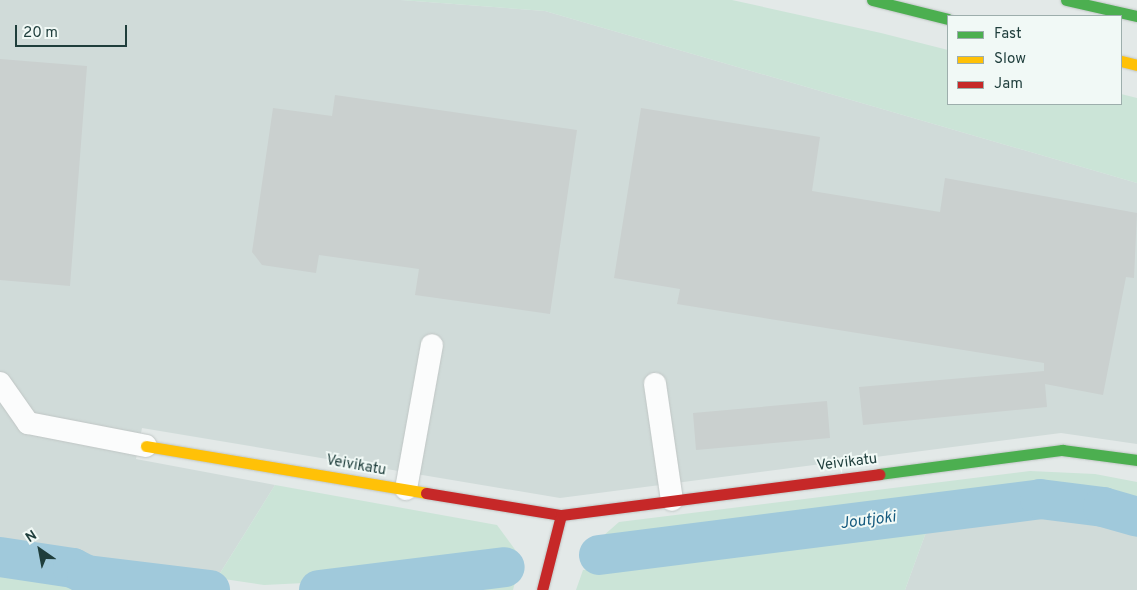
<!DOCTYPE html>
<style>
body{margin:0}
#map{position:relative;width:1137px;height:590px;overflow:hidden;background:#e3e9e8;font-family:Overpass,sans-serif}
div>[style]{position:absolute}
.built>*{inset:0;background:#d0dbd9}
.green>*{inset:0;background:#cbe4d7}
.canal>*{height:40px;margin:-20px;padding:0 20px;transform-origin:20px;border-radius:20px;background:#a0c9db}
.building>*{inset:0;background:#cad0cf}
.roads{filter:drop-shadow(0 0 1px #c0c6c5) drop-shadow(0 0 1px #c0c6c5)}
.lane>*{height:22px;margin:-11px;padding:0 11px;transform-origin:11px;border-radius:11px;background:#fbfcfc}
.fast>*{height:11px;margin:-5.5px;padding:0 5.5px;transform-origin:5.5px;border-radius:5.5px;background:#4caf50}
.slow>*{height:11px;margin:-5.5px;padding:0 5.5px;transform-origin:5.5px;border-radius:5.5px;background:#ffc107}
.jam>*{height:11px;margin:-5.5px;padding:0 5.5px;transform-origin:5.5px;border-radius:5.5px;background:#c62828}
span{translate:-50% -50%;white-space:nowrap;text-align:center;line-height:1.15;-webkit-text-stroke:4px #f1f9f6;paint-order:stroke}
.street-label{font-size:15px;color:#1f3e3c}
.water-label{font-size:16px;color:#155a7f;font-style:italic}
.legend{position:absolute;left:947px;top:15px;width:175px;height:90px;box-sizing:border-box;background:#f1f9f6;border:1px solid #9daeac;margin:0;padding:6px 9px;list-style:none;font-size:15px;color:#1f3e3c}
.legend li{display:flex;align-items:center;gap:10px;height:25px}
.legend b{width:25px;border:1px solid #9daeac}
.north{position:absolute;left:15px;top:525px;width:50px;height:50px;-webkit-text-stroke:4px #f1f9f6;paint-order:stroke;rotate:327deg;font-size:14px;font-weight:700;line-height:20px;text-align:center;color:#1f3e3c}
.north::after{content:'';display:block;margin:auto;width:18px;height:22px;background:#1f3e3c;clip-path:polygon(50% 0,100% 100%,50% 72%,0 100%)}
.scale{position:absolute;left:15px;top:25px;width:112px;height:22px;box-sizing:border-box;border:2px solid #1f3e3c;border-top:0;padding-left:6px;font-size:15px;line-height:18px;white-space:nowrap;color:#1f3e3c;-webkit-text-stroke:4px #f1f9f6;paint-order:stroke}
</style>
<div id="map">
<div class="built">
<div style="clip-path:polygon(0 0,401px 0,545px 11px,1137px 183px,1137px 444px,1061px 433px,560px 498px,142px 428px,136px 459px,275px 485px,217px 578px,0 545px)"></div>
<div style="clip-path:polygon(1038px 507px,1104px 517px,1137px 526px,1137px 590px,905px 590px,929px 524px)"></div>
</div>
<div class="green">
<div style="clip-path:polygon(401px 0,732px 0,881px 33px,948px 50px,948px 104px,1121px 104px,1121px 94px,1137px 98px,1137px 183px,545px 11px)"></div>
<div style="clip-path:polygon(1030px 471px,1095px 474px,1137px 482px,1137px 508px,1109px 500px,1038px 492px,587px 550px,619px 522px)"></div>
<div style="clip-path:polygon(275px 485px,497px 525px,519px 555px,325px 582px,264px 585px,217px 578px)"></div>
<div style="clip-path:polygon(929px 524px,905px 590px,576px 590px,583px 570px)"></div>
<div style="clip-path:polygon(0 573px,37px 580px,100px 590px,0 590px)"></div>
<div style="clip-path:polygon(515px 582px,513px 590px,437px 590px)"></div>
</div>
<div class="canal">
<div style="left:599px;top:555px;width:445px;rotate:-7.2deg"></div>
<div style="left:1040px;top:499px;width:64px;rotate:7.2deg"></div>
<div style="left:1103px;top:507px;width:35px;rotate:16deg"></div>
<div style="left:0;top:557px;width:74px;rotate:8.6deg"></div>
<div style="left:73px;top:568px;width:16px;rotate:27deg"></div>
<div style="left:87px;top:575px;width:124px;rotate:7deg"></div>
<div style="left:319px;top:590px;width:187px;rotate:-7deg"></div>
</div>
<div class="building">
<div style="clip-path:polygon(0 59px,87px 66px,70px 286px,0 280px)"></div>
<div style="clip-path:polygon(335px 95px,577px 130px,550px 314px,415px 295px,419px 269px,319px 255px,316px 273px,262px 265px,252px 252px,273px 108px,332px 116px)"></div>
<div style="clip-path:polygon(641px 108px,820px 137px,812px 191px,940px 212px,945px 178px,1137px 213px,1134px 278px,1126px 277px,1103px 395px,1045px 384px,1047px 407px,863px 425px,859px 387px,1044px 371px,1044px 363px,677px 304px,680px 289px,614px 278px)"></div>
<div style="clip-path:polygon(827px 401px,830px 438px,696px 450px,693px 413px)"></div>
</div>
<div class="roads">
<div class="lane">
<div style="left:0;top:383px;width:49px;rotate:55deg"></div>
<div style="left:28px;top:423px;width:120px;rotate:11deg"></div>
<div style="left:655px;top:384px;width:117px;rotate:81.7deg"></div>
<div style="left:406px;top:489px;width:146px;rotate:-79.8deg"></div>
</div>
<div class="fast">
<div style="left:872px;top:0;width:78px;rotate:14deg"></div>
<div style="left:1066px;top:0;width:73px;rotate:12.7deg"></div>
<div style="left:879px;top:474px;width:185px;rotate:-7.5deg"></div>
<div style="left:1062px;top:450px;width:76px;rotate:7.6deg"></div>
</div>
<div class="slow">
<div style="left:1121px;top:61px;width:16px;rotate:14deg"></div>
<div style="left:146px;top:446px;width:284px;rotate:9.5deg"></div>
</div>
<div class="jam">
<div style="left:426px;top:493px;width:137px;rotate:9.3deg"></div>
<div style="left:561px;top:515px;width:77px;rotate:104.2deg"></div>
<div style="left:561px;top:515px;width:321px;rotate:-7.3deg"></div>
</div>
</div>
<div class="street-label">
<span style="left:847px;top:463px;rotate:-7deg">Veivikatu</span>
<span style="left:356px;top:466px;rotate:10deg">Veivikatu</span>
</div>
<div class="water-label">
<span style="left:868px;top:521px;rotate:-7deg">Joutjoki</span>
</div>
<ul class="legend">
<li><b style="height:6px;background:#4caf50"></b>Fast</li>
<li><b style="height:6px;background:#ffc107"></b>Slow</li>
<li><b style="height:6px;background:#c62828"></b>Jam</li>
</ul>
<div class="north">N</div>
<div class="scale">20 m</div>
</div>
